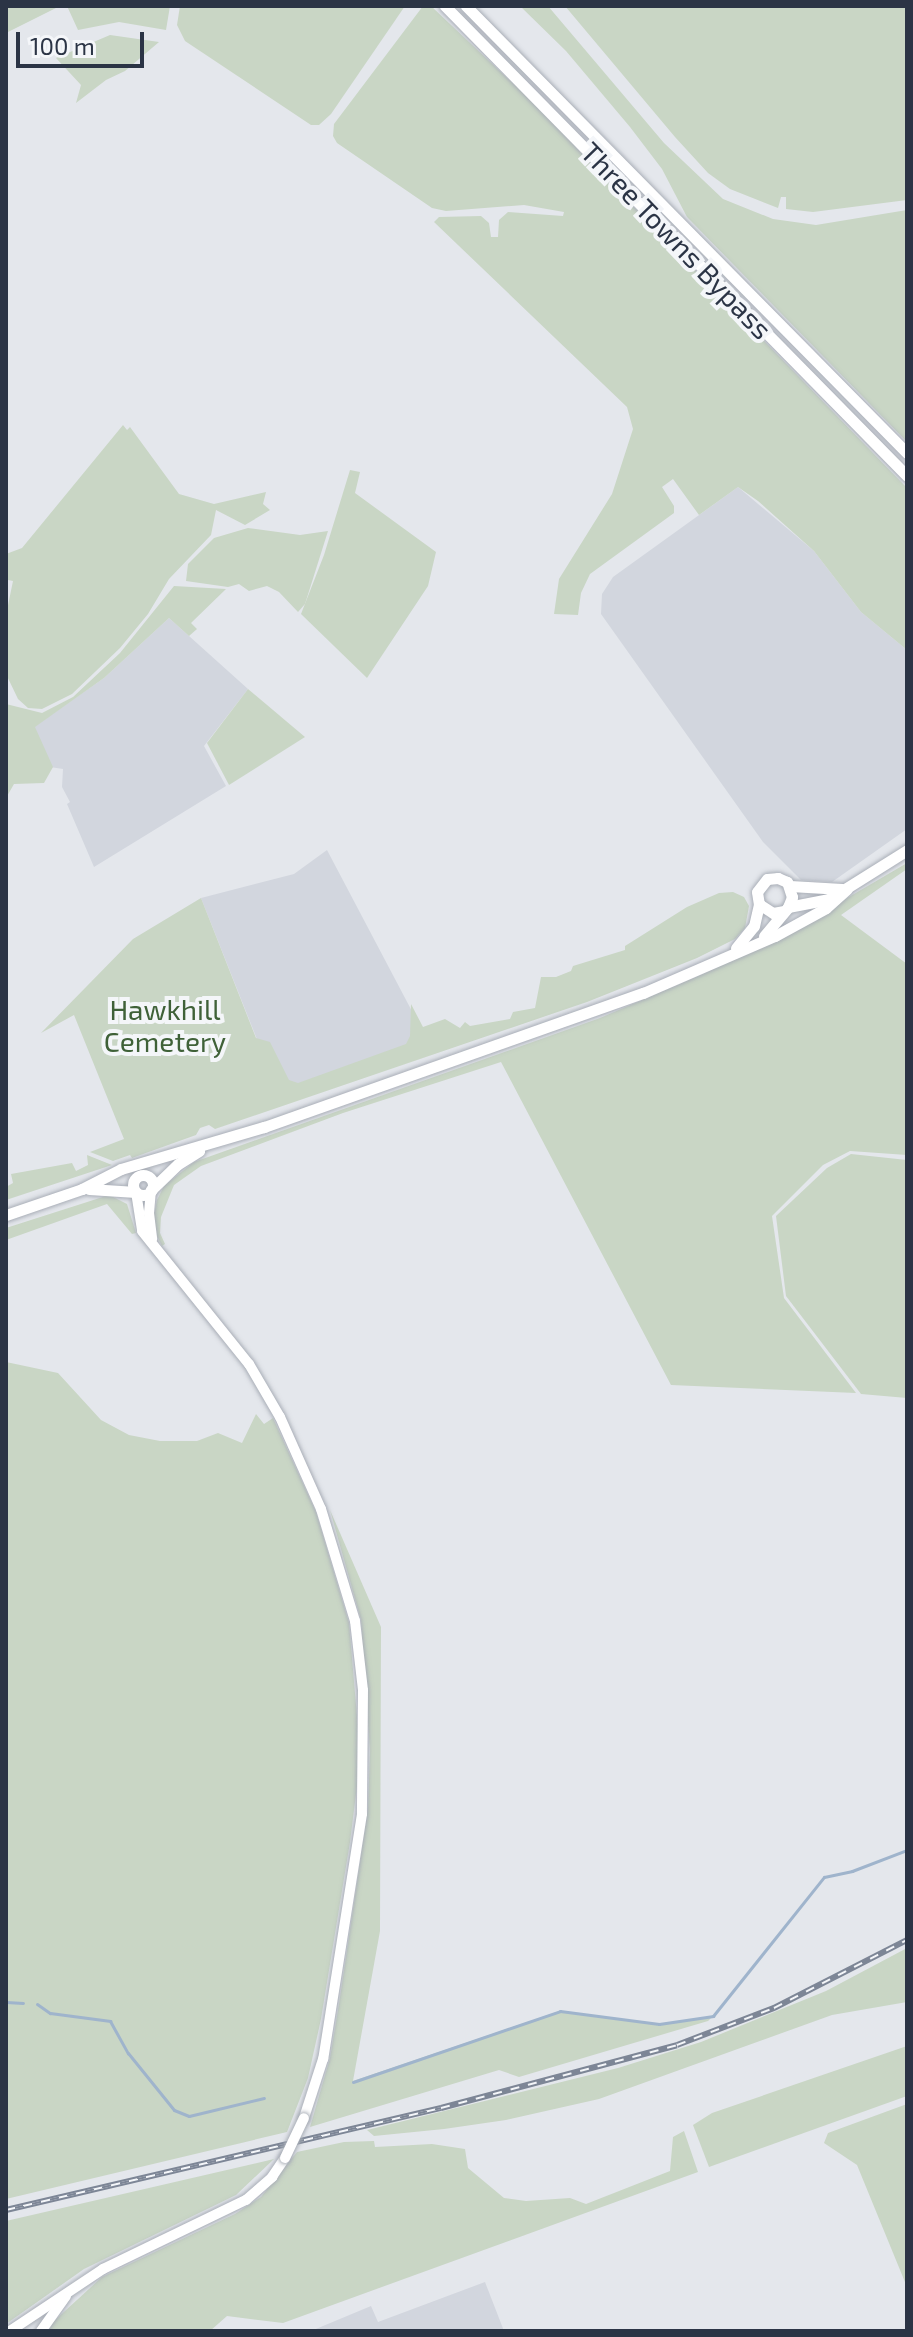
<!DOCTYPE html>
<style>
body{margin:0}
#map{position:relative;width:913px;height:2337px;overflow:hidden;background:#e4e7ec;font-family:"Exo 2",sans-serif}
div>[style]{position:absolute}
.built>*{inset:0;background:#d2d6de}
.green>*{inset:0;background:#c9d6c5}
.stream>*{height:3px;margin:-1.5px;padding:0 1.5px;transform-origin:1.5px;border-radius:1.5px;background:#9fb4cc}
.roads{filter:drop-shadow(0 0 2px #a9aeb7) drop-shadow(0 0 2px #a9aeb7)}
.secondary>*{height:10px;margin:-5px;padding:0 5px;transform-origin:5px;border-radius:5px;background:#fff}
.primary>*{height:11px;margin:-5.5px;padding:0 5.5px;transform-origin:5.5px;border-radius:5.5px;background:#fff}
.primary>.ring{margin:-5.5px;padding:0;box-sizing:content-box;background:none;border:11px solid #fff;border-radius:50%}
.trunk>*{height:11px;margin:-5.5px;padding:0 5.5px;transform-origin:5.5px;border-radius:5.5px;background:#fff}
.rail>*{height:6px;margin-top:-3px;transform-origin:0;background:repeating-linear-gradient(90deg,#f4f6f9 0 9px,#7d8696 0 18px);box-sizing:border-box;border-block:2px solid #7d8696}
.bridges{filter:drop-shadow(0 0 2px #a9aeb7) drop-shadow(0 0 2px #a9aeb7)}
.secondary-bridge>*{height:10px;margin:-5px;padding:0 5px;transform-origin:5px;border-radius:5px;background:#fff}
span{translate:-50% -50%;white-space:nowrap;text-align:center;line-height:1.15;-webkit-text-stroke:8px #f4f6f9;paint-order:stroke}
.street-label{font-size:28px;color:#2b3445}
.park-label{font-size:28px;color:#3f6138}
.frame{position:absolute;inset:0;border:8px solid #2b3445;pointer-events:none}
.scale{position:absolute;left:16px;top:32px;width:128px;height:36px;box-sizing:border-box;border:4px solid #2b3445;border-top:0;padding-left:10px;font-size:24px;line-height:28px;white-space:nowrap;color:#2b3445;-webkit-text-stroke:6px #f4f6f9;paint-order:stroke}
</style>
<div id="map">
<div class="built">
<div style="clip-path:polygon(738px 487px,814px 551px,861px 612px,907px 650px,907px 829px,832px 882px,801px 880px,763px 842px,601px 614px,602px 594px,613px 577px)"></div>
<div style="clip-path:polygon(169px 618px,248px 689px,204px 746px,226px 786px,94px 867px,67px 804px,70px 802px,62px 787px,63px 769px,50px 767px,34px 727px,104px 678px)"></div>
<div style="clip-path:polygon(327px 850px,434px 1053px,283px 1105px,201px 898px,294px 874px)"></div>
<div style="clip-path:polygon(485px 2282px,504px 2331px,311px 2331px,371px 2306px,378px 2322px)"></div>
</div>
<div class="green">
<div style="clip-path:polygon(6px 6px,60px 6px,6px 33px)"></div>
<div style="clip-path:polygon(67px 6px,170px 6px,166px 30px,119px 22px,78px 30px)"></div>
<div style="clip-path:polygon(180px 6px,405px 6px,331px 114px,319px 125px,311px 125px,185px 41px,177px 25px)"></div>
<div style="clip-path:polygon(423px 6px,431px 6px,522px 92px,907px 488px,907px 650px,861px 612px,814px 551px,758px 501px,738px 487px,699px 515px,673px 479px,662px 487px,674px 506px,674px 513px,590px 574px,581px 593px,578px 615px,554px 614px,559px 579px,612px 494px,633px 429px,627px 407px,434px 222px,439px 217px,481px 216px,489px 223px,491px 237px,498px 237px,499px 220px,508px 212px,563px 216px,564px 212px,524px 205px,446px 211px,432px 208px,337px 143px,333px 136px,334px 124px)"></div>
<div style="clip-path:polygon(520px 6px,548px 6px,664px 143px,723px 199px,773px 219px,816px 225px,907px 210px,907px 442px,687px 217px,662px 169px,630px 127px,566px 51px)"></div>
<div style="clip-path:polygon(565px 6px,907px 6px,907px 200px,813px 212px,786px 209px,786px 197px,781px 197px,778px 208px,730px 189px,708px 173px,675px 137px)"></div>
<div style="clip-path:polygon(110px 35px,159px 42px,125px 71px,106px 80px,76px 103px,81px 85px,56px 58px)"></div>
<div style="clip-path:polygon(123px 425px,127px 430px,130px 427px,179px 494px,214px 504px,266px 492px,263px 504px,270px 510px,245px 525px,216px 510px,211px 535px,169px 579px,148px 614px,120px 648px,72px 694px,42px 709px,28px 708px,18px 699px,6px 674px,6px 615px,13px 581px,8px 580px,6px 594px,6px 554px,22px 548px)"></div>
<div style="clip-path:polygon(350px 470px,360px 472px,355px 493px,436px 552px,428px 586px,367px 678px,301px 614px,324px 555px)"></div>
<div style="clip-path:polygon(248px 528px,300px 535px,328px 531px,305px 604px,298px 612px,279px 592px,267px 586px,249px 591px,239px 584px,228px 587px,186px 581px,188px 564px,214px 538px)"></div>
<div style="clip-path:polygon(174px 586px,226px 589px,191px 623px,197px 629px,189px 636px,169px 618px,104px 678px,35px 727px,53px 767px,44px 783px,14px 784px,6px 798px,6px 704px,42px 713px,73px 697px,120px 653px)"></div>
<div style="clip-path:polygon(248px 689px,305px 737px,229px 785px,207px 743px)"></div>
<div style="clip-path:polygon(907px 863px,907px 869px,841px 915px,907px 964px,907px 1155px,850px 1151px,823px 1165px,772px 1216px,784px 1298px,856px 1393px,671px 1385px,501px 1062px,343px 1113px,201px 1166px,174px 1185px,161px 1217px,160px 1233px,165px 1244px,162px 1246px,157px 1236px,153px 1219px,157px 1200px,164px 1186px,194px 1162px,600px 1018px,703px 974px,801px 925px)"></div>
<div style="clip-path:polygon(733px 892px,744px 897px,749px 906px,745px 928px,735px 939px,697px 958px,587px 1002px,215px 1129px,209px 1125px,200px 1128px,196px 1135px,132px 1158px,130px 1155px,113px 1161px,90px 1152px,124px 1139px,74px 1015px,41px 1033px,133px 939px,201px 898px,256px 1038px,270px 1042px,289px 1080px,298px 1083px,406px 1044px,410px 1036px,411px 1004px,423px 1027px,445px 1019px,460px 1028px,465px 1022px,470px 1026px,510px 1019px,513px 1012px,535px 1008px,541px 977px,556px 977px,571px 971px,573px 966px,625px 950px,625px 946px,687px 907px,719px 893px)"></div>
<div style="clip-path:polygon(851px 1154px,907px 1160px,907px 1398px,861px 1394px,786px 1296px,776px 1216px,827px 1168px)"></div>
<div style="clip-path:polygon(87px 1155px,112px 1165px,6px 1200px,6px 1187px,13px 1183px,11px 1174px,72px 1163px,76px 1171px,88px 1165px)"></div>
<div style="clip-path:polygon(109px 1195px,127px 1204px,136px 1233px,132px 1234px,107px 1204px,6px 1240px,6px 1228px)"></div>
<div style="clip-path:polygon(6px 1362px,58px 1373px,101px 1420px,129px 1435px,160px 1441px,197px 1441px,218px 1433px,242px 1443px,256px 1414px,264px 1424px,273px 1418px,316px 1512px,349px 1623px,358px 1728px,358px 1778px,350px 1842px,321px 2019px,308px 2078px,287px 2132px,6px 2199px)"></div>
<div style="clip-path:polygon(330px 1510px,381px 1627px,380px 1931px,353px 2081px,560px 2011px,659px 2024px,713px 2016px,708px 2021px,519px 2077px,499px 2070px,310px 2127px,330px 2058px,339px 2004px,368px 1808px,370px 1751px,361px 1620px)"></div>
<div style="clip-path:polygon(907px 1948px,907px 2002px,832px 2015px,599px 2099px,506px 2120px,444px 2129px,374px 2136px,367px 2130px,618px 2068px,701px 2042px,826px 1991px)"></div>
<div style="clip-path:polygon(907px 2046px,907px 2096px,709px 2167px,693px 2125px,712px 2113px)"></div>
<div style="clip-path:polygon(907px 2104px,907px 2287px,857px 2165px,824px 2143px,828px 2133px)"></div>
<div style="clip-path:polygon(684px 2131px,698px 2172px,283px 2323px,227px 2316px,210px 2331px,49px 2331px,53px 2322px,102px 2277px,235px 2214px,261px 2197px,297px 2152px,344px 2142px,374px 2141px,375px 2147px,432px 2144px,465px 2149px,468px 2168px,504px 2198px,526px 2201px,570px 2198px,586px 2204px,670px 2171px,673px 2137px)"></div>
<div style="clip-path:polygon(274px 2159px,236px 2195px,84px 2269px,6px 2324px,6px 2221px)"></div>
</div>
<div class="stream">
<div style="left:6px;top:2002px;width:17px;rotate:3deg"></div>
<div style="left:37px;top:2004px;width:16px;rotate:35deg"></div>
<div style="left:50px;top:2013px;width:61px;rotate:7.6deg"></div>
<div style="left:110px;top:2021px;width:37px;rotate:61deg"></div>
<div style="left:128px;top:2053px;width:73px;rotate:51.1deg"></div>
<div style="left:174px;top:2110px;width:16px;rotate:22deg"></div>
<div style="left:189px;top:2116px;width:77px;rotate:-13.5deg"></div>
<div style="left:353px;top:2082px;width:219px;rotate:-18.9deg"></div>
<div style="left:560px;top:2011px;width:100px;rotate:7.5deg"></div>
<div style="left:659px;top:2024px;width:55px;rotate:-8.4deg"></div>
<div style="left:713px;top:2016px;width:178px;rotate:-51.4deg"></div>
<div style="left:824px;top:1877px;width:29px;rotate:-12deg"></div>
<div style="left:852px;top:1871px;width:59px;rotate:-20.9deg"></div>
</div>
<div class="roads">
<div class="secondary">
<div style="left:151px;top:1190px;width:23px;rotate:95deg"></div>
<div style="left:149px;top:1213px;width:26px;rotate:83deg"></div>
<div style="left:136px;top:1192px;width:39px;rotate:81deg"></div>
<div style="left:142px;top:1231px;width:171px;rotate:51.2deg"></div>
<div style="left:249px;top:1364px;width:61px;rotate:59.7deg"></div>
<div style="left:280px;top:1417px;width:101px;rotate:66deg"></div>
<div style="left:321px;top:1509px;width:117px;rotate:73.1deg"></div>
<div style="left:355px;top:1621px;width:69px;rotate:83.4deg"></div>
<div style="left:363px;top:1690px;width:124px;rotate:90.5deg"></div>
<div style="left:362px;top:1814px;width:248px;rotate:99deg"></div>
<div style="left:323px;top:2059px;width:62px;rotate:107.9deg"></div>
<div style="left:10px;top:2331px;width:112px;rotate:-33.7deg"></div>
<div style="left:103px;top:2269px;width:159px;rotate:-25.8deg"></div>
<div style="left:246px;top:2200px;width:35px;rotate:-41deg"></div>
<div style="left:272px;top:2177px;width:23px;rotate:-56deg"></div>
<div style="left:41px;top:2331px;width:43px;rotate:-54.5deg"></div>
</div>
<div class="primary">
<div style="left:790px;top:886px;width:52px;rotate:3.3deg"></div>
<div style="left:788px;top:907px;width:42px;rotate:-11deg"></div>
<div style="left:829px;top:899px;width:92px;rotate:-32.1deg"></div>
<div style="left:764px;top:936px;width:38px;rotate:-50deg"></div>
<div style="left:788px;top:907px;width:11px;rotate:-68deg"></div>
<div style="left:792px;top:897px;width:16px;rotate:-108deg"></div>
<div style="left:787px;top:882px;width:10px;rotate:-156deg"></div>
<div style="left:778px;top:878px;width:11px;rotate:175deg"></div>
<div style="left:767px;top:879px;width:16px;rotate:128deg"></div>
<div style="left:757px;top:892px;width:12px;rotate:81deg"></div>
<div style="left:759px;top:904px;width:17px;rotate:33deg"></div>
<div style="left:773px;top:913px;width:10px;rotate:-11deg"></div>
<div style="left:736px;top:948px;width:28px;rotate:-51deg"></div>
<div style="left:754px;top:926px;width:23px;rotate:-77deg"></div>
<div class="ring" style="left:133px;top:1175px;width:9px;height:9px"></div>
<div style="left:89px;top:1189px;width:47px;rotate:3.7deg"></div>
<div style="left:151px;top:1190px;width:37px;rotate:-44deg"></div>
<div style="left:178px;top:1164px;width:25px;rotate:-32deg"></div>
<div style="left:6px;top:1215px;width:80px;rotate:-18.9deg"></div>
<div style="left:82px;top:1189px;width:44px;rotate:-27.1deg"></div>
<div style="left:121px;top:1169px;width:149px;rotate:-16.4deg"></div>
<div style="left:264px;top:1127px;width:402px;rotate:-19.5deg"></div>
<div style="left:643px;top:993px;width:144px;rotate:-23.4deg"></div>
<div style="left:775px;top:936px;width:58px;rotate:-28.8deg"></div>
<div style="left:826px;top:908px;width:28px;rotate:-42deg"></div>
</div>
<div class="trunk">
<div style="left:445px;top:6px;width:659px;rotate:45.49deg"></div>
<div style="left:466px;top:6px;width:628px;rotate:45.39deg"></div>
</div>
</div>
<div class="rail">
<div style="left:6px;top:2210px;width:447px;rotate:-13.2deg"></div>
<div style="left:441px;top:2108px;width:244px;rotate:-14.9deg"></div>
<div style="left:677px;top:2045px;width:104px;rotate:-20.9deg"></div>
<div style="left:774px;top:2008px;width:149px;rotate:-27.1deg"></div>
</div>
<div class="bridges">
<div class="secondary-bridge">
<div style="left:285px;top:2158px;width:44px;rotate:-64.6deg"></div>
</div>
</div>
<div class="street-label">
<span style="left:677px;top:240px;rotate:46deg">Three Towns Bypass</span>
</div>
<div class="park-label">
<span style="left:165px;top:1025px">Hawkhill<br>Cemetery</span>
</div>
<div class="frame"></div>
<div class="scale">100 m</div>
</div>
